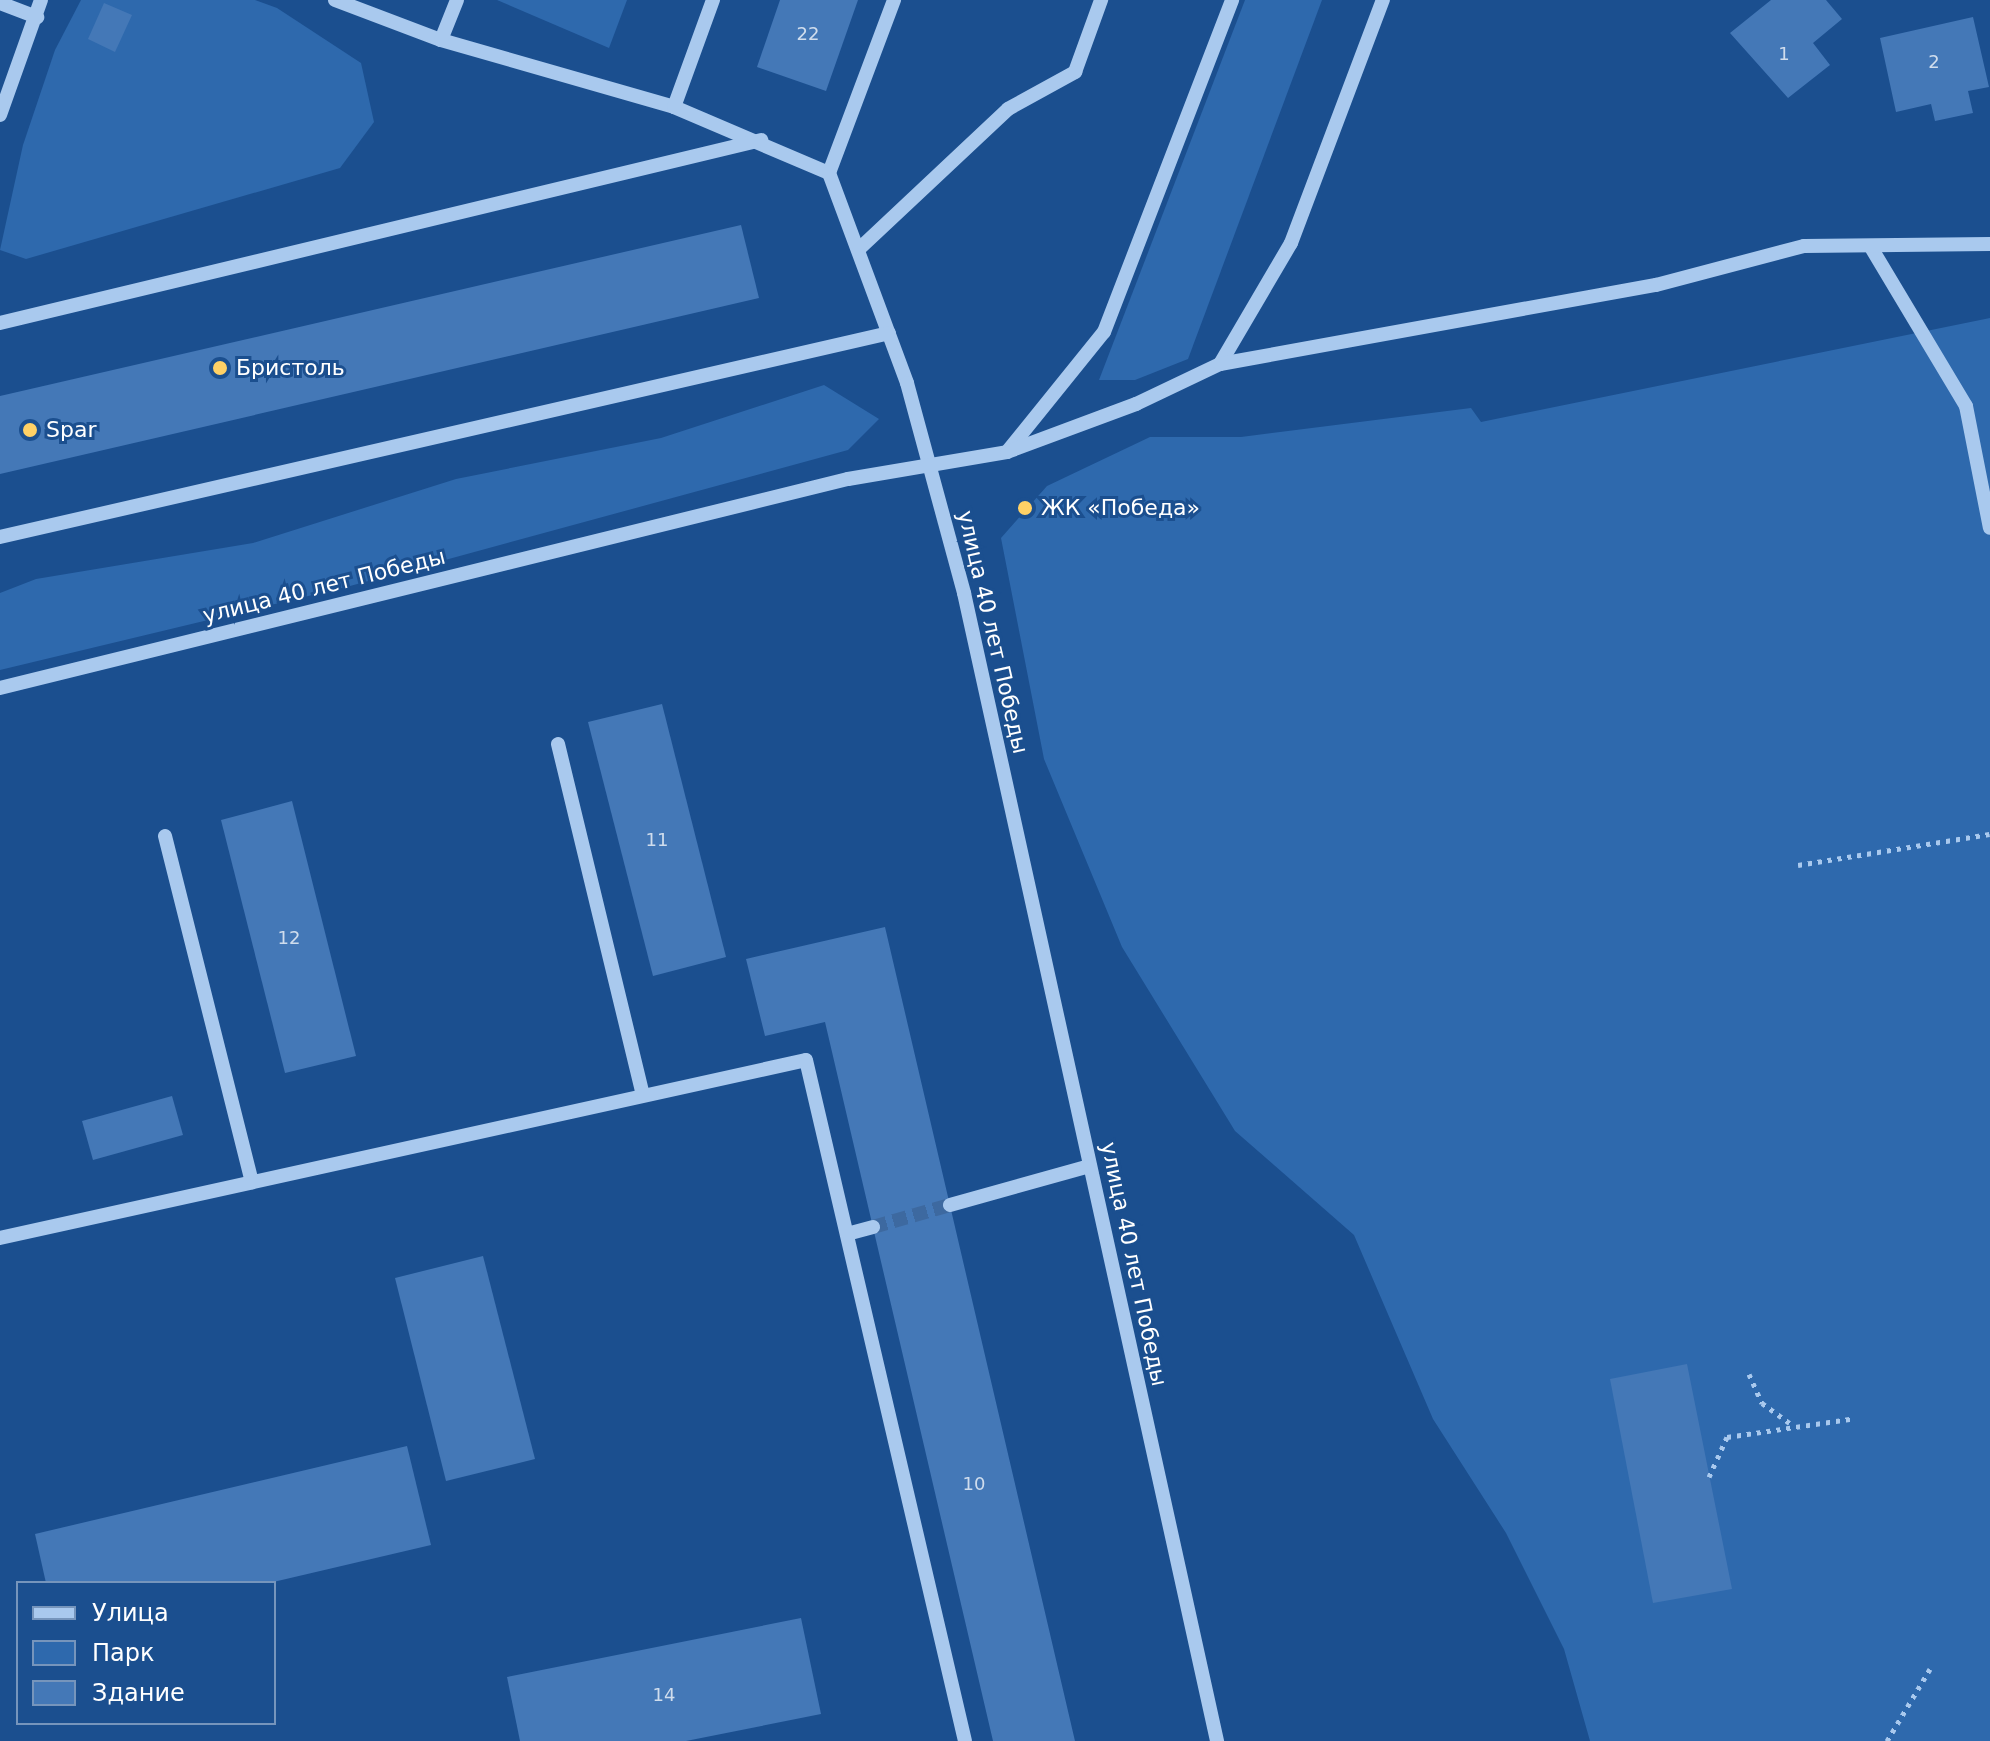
<!DOCTYPE html>
<meta charset="utf-8">
<style>
body{margin:0}
#map{position:relative;width:1990px;height:1741px;overflow:hidden;background:#1b4f8f;font-family:"DejaVu Sans",sans-serif}
div>[style]{position:absolute}
.green>*{inset:0;background:#2e69ad}
.building>*{inset:0;background:#4478b7}
.minor-tunnel>*{height:14px;margin-top:-7px;transform-origin:0;background:repeating-linear-gradient(90deg,#3d69a0 0 14px,transparent 0 21px)}
.path>*{height:5px;margin-top:-2.5px;transform-origin:0;background:repeating-linear-gradient(90deg,#a9c9ee 0 4px,transparent 0 10px)}
.minor>*{height:14px;margin:-7px;padding:0 7px;transform-origin:7px;border-radius:7px;background:#a9c9ee}
.dots>*{width:22px;height:22px;translate:-50% -50%;box-sizing:border-box;border:4px solid #1b4f8f;border-radius:50%}
span{translate:-50% -50%;white-space:nowrap;text-align:center;line-height:1.15;-webkit-text-stroke:6px #1b4f8f;paint-order:stroke}
.number-label{font-size:18px;color:#d0dded}
.number-label span{-webkit-text-stroke-width:0}
.poi-label{font-size:22px;color:#fff}
.left{translate:0 -50%;text-align:left}
.street-label{font-size:22px;color:#fff}
.legend{position:absolute;left:16px;top:1581px;width:260px;height:144px;box-sizing:border-box;background:#1b4f8f;border:2px solid #7695bc;margin:0;padding:10px 14px;list-style:none;font-size:24px;color:#fff}
.legend li{display:flex;align-items:center;gap:16px;height:40px}
.legend b{width:40px;border:2px solid #7695bc}
</style>
<div id="map">
<div class="green">
<div style="clip-path:polygon(81px 0,255px 0,277px 8px,361px 63px,374px 122px,340px 168px,26px 259px,0 250px,23px 145px,55px 50px)"></div>
<div style="clip-path:polygon(497px 0,627px 0,609px 48px)"></div>
<div style="clip-path:polygon(1245px 0,1322px 0,1188px 359px,1135px 380px,1099px 380px)"></div>
<div style="clip-path:polygon(1990px 318px,1990px 1741px,1590px 1741px,1564px 1649px,1506px 1533px,1433px 1419px,1354px 1235px,1235px 1131px,1122px 947px,1044px 759px,1001px 538px,1047px 486px,1150px 437px,1241px 437px,1471px 408px,1481px 422px)"></div>
<div style="clip-path:polygon(824px 385px,879px 419px,848px 450px,350px 586px,0 670px,0 593px,36px 579px,253px 543px,456px 479px,661px 438px)"></div>
</div>
<div class="building">
<div style="clip-path:polygon(780px 0,858px 0,826px 91px,757px 67px)"></div>
<div style="clip-path:polygon(1771px 0,1826px 0,1842px 19px,1813px 43px,1830px 65px,1788px 98px,1730px 33px)"></div>
<div style="clip-path:polygon(104px 3px,132px 15px,115px 52px,88px 39px)"></div>
<div style="clip-path:polygon(1973px 17px,1989px 87px,1968px 91px,1973px 113px,1935px 121px,1931px 104px,1896px 112px,1880px 38px)"></div>
<div style="clip-path:polygon(741px 225px,759px 298px,0 474px,0 396px)"></div>
<div style="clip-path:polygon(662px 704px,726px 957px,653px 976px,588px 722px)"></div>
<div style="clip-path:polygon(292px 801px,356px 1056px,285px 1073px,221px 820px)"></div>
<div style="clip-path:polygon(885px 927px,1075px 1741px,993px 1741px,825px 1022px,765px 1036px,746px 959px)"></div>
<div style="clip-path:polygon(172px 1096px,183px 1135px,93px 1160px,82px 1121px)"></div>
<div style="clip-path:polygon(483px 1256px,535px 1459px,446px 1481px,395px 1278px)"></div>
<div style="clip-path:polygon(1687px 1364px,1732px 1589px,1653px 1603px,1610px 1379px)"></div>
<div style="clip-path:polygon(407px 1446px,431px 1545px,269px 1583px,46px 1583px,35px 1534px)"></div>
<div style="clip-path:polygon(801px 1618px,821px 1714px,686px 1741px,520px 1741px,507px 1677px)"></div>
</div>
<div class="minor-tunnel">
<div style="left:873px;top:1227px;width:80px;rotate:-15.9deg"></div>
</div>
<div class="path">
<div style="left:1798px;top:865px;width:194px;rotate:-9.2deg"></div>
<div style="left:1749px;top:1374px;width:32px;rotate:66deg"></div>
<div style="left:1762px;top:1403px;width:34px;rotate:36deg"></div>
<div style="left:1709px;top:1477px;width:44px;rotate:-65.8deg"></div>
<div style="left:1727px;top:1437px;width:129px;rotate:-8.4deg"></div>
<div style="left:1887px;top:1741px;width:84px;rotate:-59.2deg"></div>
</div>
<div class="minor">
<div style="left:335px;top:0;width:113px;rotate:20.7deg"></div>
<div style="left:441px;top:40px;width:242px;rotate:16deg"></div>
<div style="left:674px;top:107px;width:168px;rotate:23.1deg"></div>
<div style="left:829px;top:173px;width:224px;rotate:69.6deg"></div>
<div style="left:907px;top:383px;width:218px;rotate:74.8deg"></div>
<div style="left:964px;top:593px;width:1176px;rotate:77.57deg"></div>
<div style="left:0;top:3px;width:40px;rotate:21deg"></div>
<div style="left:441px;top:40px;width:43px;rotate:-68.2deg"></div>
<div style="left:674px;top:107px;width:114px;rotate:-70deg"></div>
<div style="left:0;top:115px;width:122px;rotate:-70.4deg"></div>
<div style="left:829px;top:173px;width:185px;rotate:-69.4deg"></div>
<div style="left:859px;top:249px;width:204px;rotate:-43.2deg"></div>
<div style="left:1008px;top:109px;width:77px;rotate:-28.9deg"></div>
<div style="left:1075px;top:72px;width:77px;rotate:-70.1deg"></div>
<div style="left:1872px;top:249px;width:183px;rotate:59.1deg"></div>
<div style="left:1966px;top:406px;width:124px;rotate:78.9deg"></div>
<div style="left:0;top:323px;width:783px;rotate:-13.52deg"></div>
<div style="left:1220px;top:364px;width:140px;rotate:-59.6deg"></div>
<div style="left:1291px;top:243px;width:260px;rotate:-69.3deg"></div>
<div style="left:1007px;top:452px;width:154px;rotate:-51.1deg"></div>
<div style="left:1104px;top:332px;width:356px;rotate:-68.9deg"></div>
<div style="left:0;top:537px;width:912px;rotate:-12.92deg"></div>
<div style="left:0;top:688px;width:873px;rotate:-13.85deg"></div>
<div style="left:848px;top:479px;width:161px;rotate:-9.6deg"></div>
<div style="left:1007px;top:452px;width:138px;rotate:-20.4deg"></div>
<div style="left:1136px;top:404px;width:93px;rotate:-25.5deg"></div>
<div style="left:1220px;top:364px;width:443px;rotate:-10.3deg"></div>
<div style="left:1656px;top:285px;width:153px;rotate:-14.8deg"></div>
<div style="left:1804px;top:246px;width:186px;rotate:-0.6deg"></div>
<div style="left:558px;top:744px;width:361px;rotate:76.4deg"></div>
<div style="left:165px;top:836px;width:357px;rotate:75.9deg"></div>
<div style="left:950px;top:1205px;width:145px;rotate:-15.6deg"></div>
<div style="left:847px;top:1234px;width:27px;rotate:-15deg"></div>
<div style="left:0;top:1238px;width:825px;rotate:-12.45deg"></div>
<div style="left:806px;top:1060px;width:699px;rotate:76.86deg"></div>
</div>
<div class="dots">
<div style="left:220px;top:368px;background:#ffd166"></div>
<div style="left:30px;top:430px;background:#ffd166"></div>
<div style="left:1025px;top:508px;background:#ffd166"></div>
</div>
<div class="number-label">
<span style="left:808px;top:34px">22</span>
<span style="left:1784px;top:54px">1</span>
<span style="left:1934px;top:62px">2</span>
<span style="left:657px;top:840px">11</span>
<span style="left:289px;top:938px">12</span>
<span style="left:974px;top:1484px">10</span>
<span style="left:664px;top:1695px">14</span>
</div>
<div class="poi-label">
<span class="left" style="left:236px;top:368px">Бристоль</span>
<span class="left" style="left:46px;top:430px">Spar</span>
<span class="left" style="left:1041px;top:508px">ЖК «Победа»</span>
</div>
<div class="street-label">
<span style="left:324px;top:586px;rotate:-14deg">улица 40 лет Победы</span>
<span style="left:993px;top:632px;rotate:77deg">улица 40 лет Победы</span>
<span style="left:1134px;top:1264px;rotate:78deg">улица 40 лет Победы</span>
</div>
<ul class="legend">
<li><b style="height:10px;background:#a9c9ee"></b>Улица</li>
<li><b style="height:22px;background:#2e69ad"></b>Парк</li>
<li><b style="height:22px;background:#4478b7"></b>Здание</li>
</ul>
</div>
